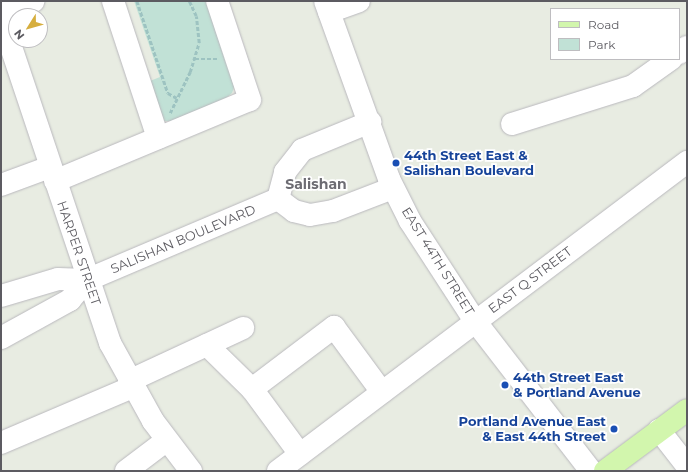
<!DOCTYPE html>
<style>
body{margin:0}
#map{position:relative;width:688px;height:472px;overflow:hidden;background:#e8ece2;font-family:Montserrat,sans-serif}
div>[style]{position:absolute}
.green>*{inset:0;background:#c1e1d6}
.path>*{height:2.5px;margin-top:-1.25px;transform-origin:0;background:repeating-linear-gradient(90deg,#9dc3c1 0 4px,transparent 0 6px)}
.roads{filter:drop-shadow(0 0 1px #b9b8bd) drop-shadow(0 0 1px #b9b8bd)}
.minor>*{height:22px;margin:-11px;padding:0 11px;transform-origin:11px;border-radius:11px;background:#fff}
.major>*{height:22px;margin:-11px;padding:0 11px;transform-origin:11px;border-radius:11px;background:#d2f6ad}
.dots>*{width:11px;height:11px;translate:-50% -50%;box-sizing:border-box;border:2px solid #fff;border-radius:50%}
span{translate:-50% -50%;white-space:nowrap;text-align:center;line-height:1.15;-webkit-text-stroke:3.5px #fff;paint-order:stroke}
.transit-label{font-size:13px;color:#164399;font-weight:700}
.left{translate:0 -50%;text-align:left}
.right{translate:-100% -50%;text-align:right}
.street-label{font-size:13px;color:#5c5b61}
.neighbourhood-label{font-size:14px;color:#6d6c73;font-weight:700}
.frame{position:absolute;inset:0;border:2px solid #5c5b61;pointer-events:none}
.legend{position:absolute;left:550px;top:8px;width:130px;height:52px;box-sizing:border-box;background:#fff;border:1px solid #bebdc0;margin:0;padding:5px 7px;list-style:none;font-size:12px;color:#5c5b61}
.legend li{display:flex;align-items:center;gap:8px;height:20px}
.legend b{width:20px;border:1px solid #bebdc0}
.north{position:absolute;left:8px;top:8px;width:40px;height:40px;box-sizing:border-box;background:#fff;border:1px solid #bebdc0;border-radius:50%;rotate:233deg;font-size:11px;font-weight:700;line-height:16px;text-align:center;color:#5c5b61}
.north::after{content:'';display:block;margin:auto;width:14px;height:18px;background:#d6ae3e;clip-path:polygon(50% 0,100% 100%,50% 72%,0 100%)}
</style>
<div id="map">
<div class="green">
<div style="clip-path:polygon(134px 1px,208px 1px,236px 82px,232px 93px,225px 99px,174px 121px,164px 121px,150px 81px,160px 77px)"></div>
</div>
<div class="path">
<div style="left:137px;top:1px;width:97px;rotate:71.4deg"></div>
<div style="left:168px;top:93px;width:10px;rotate:29deg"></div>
<div style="left:195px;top:59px;width:22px"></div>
<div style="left:170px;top:113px;width:46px;rotate:-64deg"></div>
<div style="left:190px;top:72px;width:30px;rotate:-73deg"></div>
<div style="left:199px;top:43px;width:27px;rotate:-96deg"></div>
<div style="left:196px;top:16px;width:17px;rotate:-115deg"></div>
</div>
<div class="roads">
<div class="minor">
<div style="left:113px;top:1px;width:144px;rotate:71.8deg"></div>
<div style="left:325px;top:1px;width:189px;rotate:70.2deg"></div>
<div style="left:389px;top:179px;width:47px;rotate:63.4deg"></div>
<div style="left:410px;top:221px;width:119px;rotate:57deg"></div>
<div style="left:475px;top:321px;width:190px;rotate:52.3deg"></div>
<div style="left:1px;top:11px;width:34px;rotate:-17deg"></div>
<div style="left:329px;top:12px;width:32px;rotate:-20deg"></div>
<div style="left:1px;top:17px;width:344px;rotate:71.5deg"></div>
<div style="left:110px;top:343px;width:89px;rotate:61.1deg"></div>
<div style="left:153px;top:421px;width:63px;rotate:52.8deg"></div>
<div style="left:679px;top:53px;width:10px;rotate:-37deg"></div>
<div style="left:512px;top:124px;width:127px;rotate:-17.4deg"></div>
<div style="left:633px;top:86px;width:47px;rotate:-35.4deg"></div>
<div style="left:55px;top:181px;width:211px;rotate:-22.6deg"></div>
<div style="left:250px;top:100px;width:104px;rotate:-108.4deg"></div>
<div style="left:1px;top:185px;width:52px;rotate:-20.2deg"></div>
<div style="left:278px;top:199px;width:28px;rotate:-75deg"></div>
<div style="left:285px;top:172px;width:28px;rotate:-52deg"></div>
<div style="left:302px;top:150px;width:74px;rotate:-22.4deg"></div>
<div style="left:278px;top:199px;width:20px;rotate:37deg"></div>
<div style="left:294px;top:211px;width:16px;rotate:14deg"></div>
<div style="left:310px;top:215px;width:23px;rotate:-10deg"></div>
<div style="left:333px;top:211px;width:64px;rotate:-21deg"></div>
<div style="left:1px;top:296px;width:59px;rotate:-16.6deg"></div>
<div style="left:58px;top:279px;width:29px;rotate:2deg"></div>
<div style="left:1px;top:338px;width:79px;rotate:-28.8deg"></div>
<div style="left:70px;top:300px;width:26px;rotate:-50deg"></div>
<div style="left:87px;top:280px;width:207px;rotate:-23deg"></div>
<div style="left:207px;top:345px;width:63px;rotate:44.4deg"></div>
<div style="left:252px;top:389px;width:81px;rotate:53.6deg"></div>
<div style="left:129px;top:381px;width:126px;rotate:-24.9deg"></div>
<div style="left:252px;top:389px;width:103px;rotate:-37.1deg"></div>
<div style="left:334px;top:327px;width:81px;rotate:53.6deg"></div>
<div style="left:659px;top:430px;width:46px;rotate:52.1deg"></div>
<div style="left:1px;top:443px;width:142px;rotate:-23.1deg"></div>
<div style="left:126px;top:471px;width:51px;rotate:-37.1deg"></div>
<div style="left:278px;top:471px;width:513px;rotate:-37.07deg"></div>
</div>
<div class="major">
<div style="left:605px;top:471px;width:102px;rotate:-36.6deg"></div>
</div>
</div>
<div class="dots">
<div style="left:396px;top:163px;background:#1a4fb4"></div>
<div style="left:505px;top:385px;background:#1a4fb4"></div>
<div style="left:614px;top:429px;background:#1a4fb4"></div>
</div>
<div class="transit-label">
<span class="left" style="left:404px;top:163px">44th Street East &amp;<br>Salishan Boulevard</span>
<span class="left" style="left:513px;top:385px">44th Street East<br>&amp; Portland Avenue</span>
<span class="right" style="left:606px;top:429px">Portland Avenue East<br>&amp; East 44th Street</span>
</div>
<div class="street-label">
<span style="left:183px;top:239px;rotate:-23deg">SALISHAN BOULEVARD</span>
<span style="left:79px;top:253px;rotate:71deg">HARPER STREET</span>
<span style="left:438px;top:261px;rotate:58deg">EAST 44TH STREET</span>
<span style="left:530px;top:280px;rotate:-37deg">EAST Q STREET</span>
</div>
<div class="neighbourhood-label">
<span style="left:316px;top:184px">Salishan</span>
</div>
<div class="frame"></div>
<ul class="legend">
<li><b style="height:5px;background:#d2f6ad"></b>Road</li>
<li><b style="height:11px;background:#c1e1d6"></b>Park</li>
</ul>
<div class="north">N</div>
</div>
